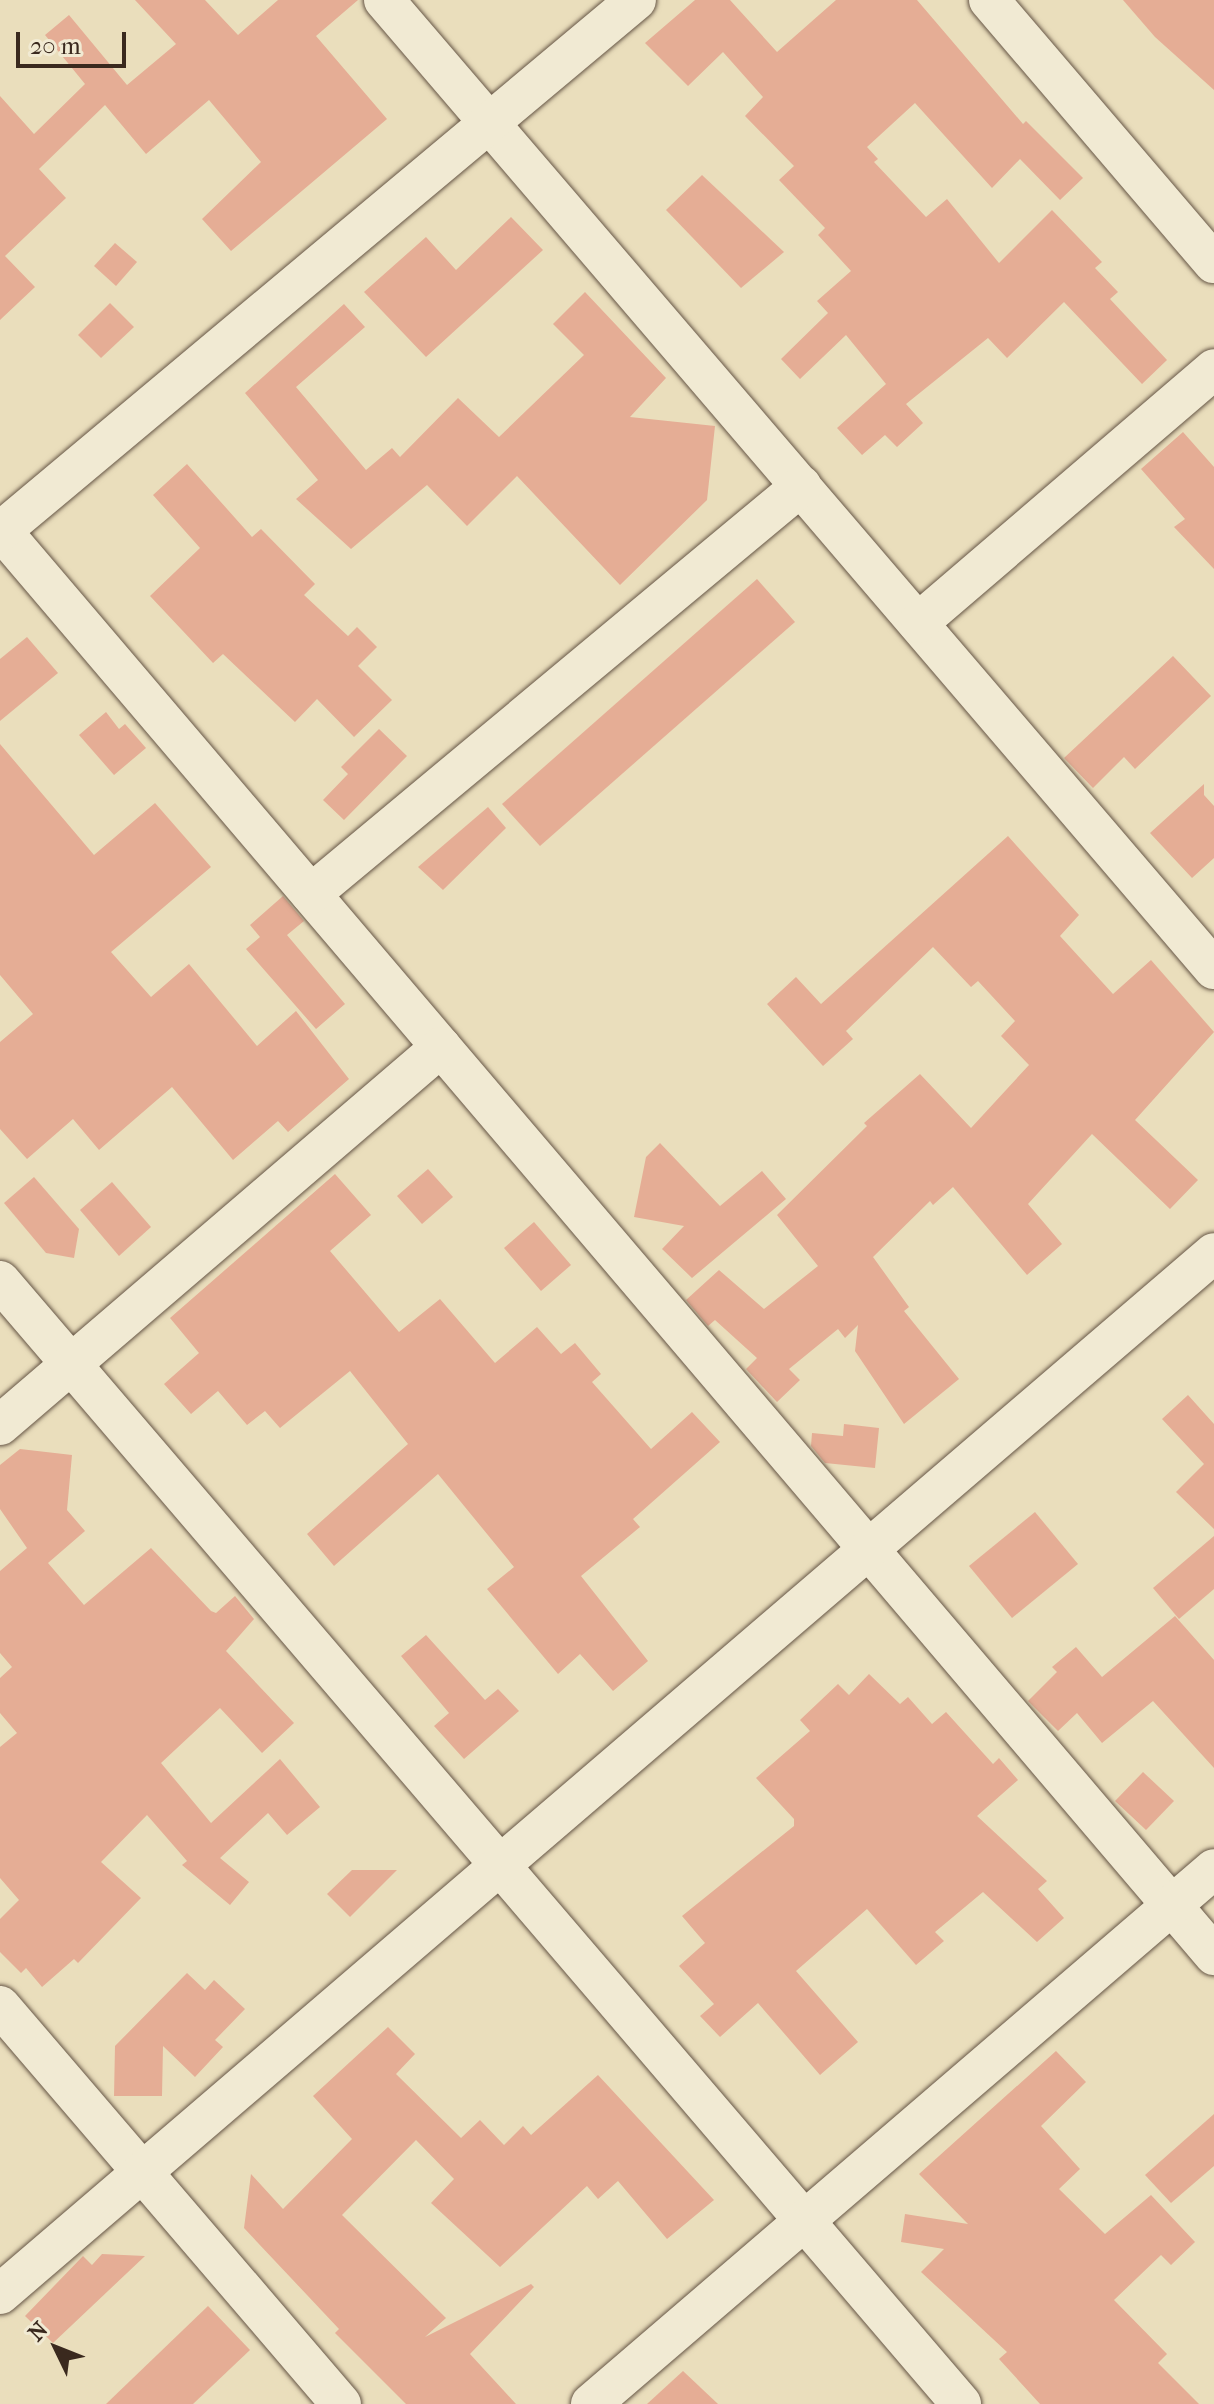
<!DOCTYPE html>
<style>
body{margin:0}
#map{position:relative;width:1214px;height:2404px;overflow:hidden;background:#eadebc;font-family:"IM FELL French Canon",serif}
div>[style]{position:absolute}
.building>*{inset:0;background:#e5ad95}
.roads{filter:drop-shadow(0 0 2px #665646) drop-shadow(0 0 2px #665646)}
.minor>*{height:40px;margin:-20px;padding:0 20px;transform-origin:20px;border-radius:20px;background:#f1ead3}
span{translate:-50% -50%;white-space:nowrap;text-align:center;line-height:1.15;-webkit-text-stroke:6px #f1ead3;paint-order:stroke}
.north{position:absolute;left:16px;top:2308px;width:80px;height:80px;-webkit-text-stroke:6px #f1ead3;paint-order:stroke;rotate:313deg;font-size:22px;font-weight:700;line-height:32px;text-align:center;color:#3a291e}
.north::after{content:'';display:block;margin:auto;width:28px;height:36px;background:#3a291e;clip-path:polygon(50% 0,100% 100%,50% 72%,0 100%)}
.scale{position:absolute;left:16px;top:32px;width:110px;height:36px;box-sizing:border-box;border:4px solid #3a291e;border-top:0;padding-left:10px;font-size:24px;line-height:28px;white-space:nowrap;color:#3a291e;-webkit-text-stroke:6px #f1ead3;paint-order:stroke}
</style>
<div id="map">
<div class="building">
<div style="clip-path:polygon(135px 0,205px 0,238px 35px,278px 0,358px 0,316px 36px,387px 119px,231px 251px,202px 219px,261px 162px,209px 100px,146px 154px,105px 105px,39px 169px,66px 198px,5px 256px,35px 287px,0 320px,0 96px,34px 134px,85px 84px,45px 35px,69px 15px,127px 85px,176px 44px)"></div>
<div style="clip-path:polygon(695px 0,730px 0,777px 52px,836px 0,917px 0,1023px 124px,1026px 121px,1083px 178px,1060px 200px,1020px 159px,992px 188px,915px 103px,867px 147px,878px 159px,874px 162px,926px 217px,947px 199px,999px 263px,1052px 210px,1102px 262px,1095px 268px,1118px 292px,1110px 299px,1167px 360px,1142px 384px,1064px 302px,1007px 358px,988px 338px,906px 404px,923px 423px,897px 447px,885px 435px,862px 455px,837px 428px,886px 384px,846px 335px,800px 379px,781px 359px,828px 313px,817px 301px,851px 271px,818px 235px,825px 228px,779px 180px,794px 166px,745px 116px,763px 97px,723px 52px,688px 86px,645px 43px)"></div>
<div style="clip-path:polygon(1123px 0,1214px 0,1214px 90px,1155px 37px)"></div>
<div style="clip-path:polygon(702px 175px,784px 252px,741px 288px,666px 210px)"></div>
<div style="clip-path:polygon(511px 217px,543px 250px,426px 357px,364px 292px,426px 237px,456px 270px)"></div>
<div style="clip-path:polygon(115px 243px,137px 262px,116px 286px,94px 266px)"></div>
<div style="clip-path:polygon(585px 292px,666px 378px,630px 417px,715px 426px,707px 500px,620px 585px,517px 476px,467px 526px,427px 485px,351px 549px,296px 499px,318px 480px,245px 393px,344px 304px,365px 327px,296px 387px,366px 470px,392px 448px,400px 457px,458px 398px,499px 437px,584px 355px,553px 324px)"></div>
<div style="clip-path:polygon(110px 303px,134px 327px,101px 358px,78px 335px)"></div>
<div style="clip-path:polygon(1183px 432px,1214px 467px,1214px 569px,1174px 527px,1185px 519px,1141px 469px)"></div>
<div style="clip-path:polygon(187px 464px,252px 537px,261px 529px,315px 584px,304px 595px,348px 636px,357px 627px,377px 647px,358px 666px,392px 700px,354px 737px,317px 699px,295px 722px,223px 654px,213px 663px,150px 596px,200px 548px,153px 495px)"></div>
<div style="clip-path:polygon(757px 579px,795px 622px,540px 846px,502px 804px)"></div>
<div style="clip-path:polygon(27px 637px,58px 673px,0 721px,0 659px)"></div>
<div style="clip-path:polygon(1173px 656px,1211px 696px,1135px 769px,1124px 757px,1093px 788px,1064px 758px)"></div>
<div style="clip-path:polygon(106px 712px,119px 729px,125px 724px,146px 748px,114px 775px,79px 735px)"></div>
<div style="clip-path:polygon(379px 729px,407px 756px,344px 820px,323px 800px,348px 774px,341px 767px)"></div>
<div style="clip-path:polygon(0 744px,94px 855px,155px 803px,211px 867px,111px 952px,151px 997px,189px 964px,257px 1046px,296px 1011px,349px 1079px,288px 1132px,278px 1121px,233px 1160px,172px 1087px,99px 1150px,73px 1119px,27px 1159px,0 1129px,0 1042px,33px 1014px,0 975px)"></div>
<div style="clip-path:polygon(1204px 784px,1204px 795px,1214px 806px,1214px 858px,1192px 878px,1150px 833px)"></div>
<div style="clip-path:polygon(488px 807px,506px 828px,443px 890px,418px 867px)"></div>
<div style="clip-path:polygon(1008px 836px,1079px 915px,1060px 936px,1113px 994px,1151px 960px,1214px 1032px,1135px 1120px,1198px 1180px,1170px 1209px,1092px 1134px,1028px 1204px,1062px 1244px,1027px 1275px,953px 1187px,933px 1205px,930px 1201px,873px 1257px,909px 1307px,904px 1311px,959px 1379px,904px 1424px,855px 1351px,858px 1325px,845px 1338px,838px 1329px,789px 1369px,800px 1380px,777px 1402px,746px 1369px,757px 1358px,715px 1320px,708px 1326px,686px 1300px,719px 1270px,764px 1309px,818px 1266px,777px 1215px,867px 1126px,864px 1123px,920px 1074px,971px 1128px,1029px 1065px,1001px 1036px,1015px 1021px,978px 981px,971px 987px,933px 947px,846px 1031px,853px 1039px,823px 1066px,767px 1004px,796px 977px,821px 1004px)"></div>
<div style="clip-path:polygon(283px 896px,304px 921px,287px 935px,345px 1004px,316px 1029px,246px 949px,260px 937px,250px 925px)"></div>
<div style="clip-path:polygon(660px 1143px,720px 1206px,762px 1171px,786px 1199px,692px 1278px,662px 1249px,684px 1226px,634px 1217px,646px 1157px)"></div>
<div style="clip-path:polygon(428px 1169px,453px 1197px,422px 1224px,397px 1196px)"></div>
<div style="clip-path:polygon(335px 1174px,371px 1215px,330px 1251px,399px 1332px,440px 1299px,495px 1363px,537px 1327px,561px 1354px,575px 1343px,601px 1374px,592px 1382px,651px 1449px,692px 1412px,720px 1442px,633px 1519px,640px 1527px,581px 1576px,648px 1661px,613px 1691px,580px 1654px,558px 1674px,487px 1589px,514px 1567px,438px 1474px,334px 1566px,307px 1534px,408px 1444px,350px 1371px,280px 1428px,265px 1411px,247px 1425px,218px 1391px,191px 1414px,164px 1384px,199px 1353px,170px 1318px)"></div>
<div style="clip-path:polygon(34px 1177px,79px 1229px,74px 1258px,46px 1253px,4px 1203px)"></div>
<div style="clip-path:polygon(112px 1182px,151px 1227px,119px 1256px,80px 1210px)"></div>
<div style="clip-path:polygon(534px 1222px,571px 1265px,541px 1291px,504px 1248px)"></div>
<div style="clip-path:polygon(1188px 1395px,1214px 1424px,1214px 1529px,1176px 1492px,1204px 1464px,1162px 1419px)"></div>
<div style="clip-path:polygon(844px 1424px,879px 1428px,875px 1468px,825px 1463px,811px 1446px,812px 1433px,843px 1436px)"></div>
<div style="clip-path:polygon(20px 1449px,72px 1455px,67px 1510px,85px 1531px,48px 1563px,84px 1605px,151px 1548px,211px 1611px,216px 1613px,235px 1596px,254px 1619px,226px 1651px,294px 1723px,262px 1753px,220px 1708px,161px 1763px,211px 1823px,280px 1759px,320px 1807px,287px 1835px,268px 1813px,220px 1858px,249px 1882px,230px 1905px,182px 1865px,187px 1861px,147px 1815px,101px 1862px,141px 1898px,78px 1963px,74px 1959px,42px 1987px,26px 1968px,21px 1973px,0 1952px,0 1919px,19px 1900px,0 1878px,0 1747px,17px 1733px,0 1713px,0 1678px,12px 1667px,0 1653px,0 1571px,27px 1548px,0 1509px,0 1465px)"></div>
<div style="clip-path:polygon(1035px 1512px,1078px 1564px,1012px 1618px,969px 1566px)"></div>
<div style="clip-path:polygon(1214px 1536px,1214px 1589px,1179px 1619px,1153px 1588px)"></div>
<div style="clip-path:polygon(1175px 1616px,1214px 1660px,1214px 1768px,1153px 1701px,1102px 1743px,1077px 1713px,1058px 1731px,1028px 1701px,1057px 1672px,1052px 1667px,1076px 1647px,1102px 1677px)"></div>
<div style="clip-path:polygon(426px 1635px,485px 1700px,498px 1689px,519px 1711px,464px 1759px,434px 1726px,449px 1713px,401px 1656px)"></div>
<div style="clip-path:polygon(869px 1674px,900px 1704px,908px 1697px,932px 1724px,946px 1712px,993px 1764px,999px 1758px,1018px 1780px,977px 1816px,1047px 1881px,1038px 1889px,1064px 1918px,1037px 1942px,983px 1892px,935px 1932px,944px 1941px,916px 1965px,867px 1909px,796px 1971px,858px 2042px,820px 2075px,758px 2003px,720px 2037px,700px 2016px,714px 2004px,679px 1966px,705px 1943px,682px 1916px,794px 1826px,794px 1819px,756px 1778px,810px 1731px,800px 1720px,838px 1684px,849px 1695px)"></div>
<div style="clip-path:polygon(1143px 1772px,1174px 1801px,1146px 1830px,1115px 1801px)"></div>
<div style="clip-path:polygon(352px 1870px,397px 1870px,350px 1917px,327px 1894px)"></div>
<div style="clip-path:polygon(187px 1973px,205px 1990px,214px 1980px,245px 2009px,215px 2040px,223px 2047px,195px 2077px,163px 2046px,162px 2096px,114px 2096px,115px 2046px)"></div>
<div style="clip-path:polygon(388px 2027px,415px 2054px,396px 2074px,461px 2138px,480px 2120px,504px 2145px,523px 2126px,531px 2135px,598px 2075px,714px 2200px,667px 2239px,618px 2181px,598px 2199px,587px 2186px,500px 2267px,431px 2203px,454px 2179px,416px 2140px,342px 2215px,446px 2318px,425px 2337px,531px 2284px,534px 2287px,470px 2354px,516px 2404px,406px 2404px,335px 2333px,339px 2329px,244px 2228px,251px 2174px,283px 2209px,352px 2139px,313px 2096px)"></div>
<div style="clip-path:polygon(1056px 2051px,1086px 2082px,1041px 2126px,1080px 2169px,1059px 2189px,1105px 2234px,1151px 2195px,1195px 2242px,1171px 2265px,1161px 2255px,1114px 2300px,1167px 2354px,1158px 2363px,1199px 2404px,1040px 2404px,999px 2359px,1007px 2352px,921px 2272px,944px 2249px,901px 2242px,905px 2214px,968px 2224px,919px 2174px)"></div>
<div style="clip-path:polygon(1214px 2114px,1214px 2166px,1171px 2203px,1145px 2175px)"></div>
<div style="clip-path:polygon(102px 2254px,145px 2256px,53px 2343px,25px 2316px,83px 2256px,92px 2265px)"></div>
<div style="clip-path:polygon(208px 2306px,250px 2350px,193px 2404px,106px 2404px)"></div>
<div style="clip-path:polygon(683px 2371px,718px 2404px,647px 2404px)"></div>
</div>
<div class="roads">
<div class="minor">
<div style="left:384px;top:0;width:1276px;rotate:49.42deg"></div>
<div style="left:989px;top:0;width:346px;rotate:49.5deg"></div>
<div style="left:0;top:529px;width:1873px;rotate:49.59deg"></div>
<div style="left:0;top:532px;width:829px;rotate:-39.91deg"></div>
<div style="left:918px;top:623px;width:390px;rotate:-40.6deg"></div>
<div style="left:311px;top:894px;width:638px;rotate:-39.78deg"></div>
<div style="left:0;top:1281px;width:1478px;rotate:49.44deg"></div>
<div style="left:0;top:1425px;width:581px;rotate:-40.6deg"></div>
<div style="left:0;top:2006px;width:524px;rotate:49.41deg"></div>
<div style="left:0;top:2294px;width:1599px;rotate:-40.61deg"></div>
<div style="left:591px;top:2404px;width:821px;rotate:-40.65deg"></div>
</div>
</div>
<div class="north">N</div>
<div class="scale">20 m</div>
</div>
